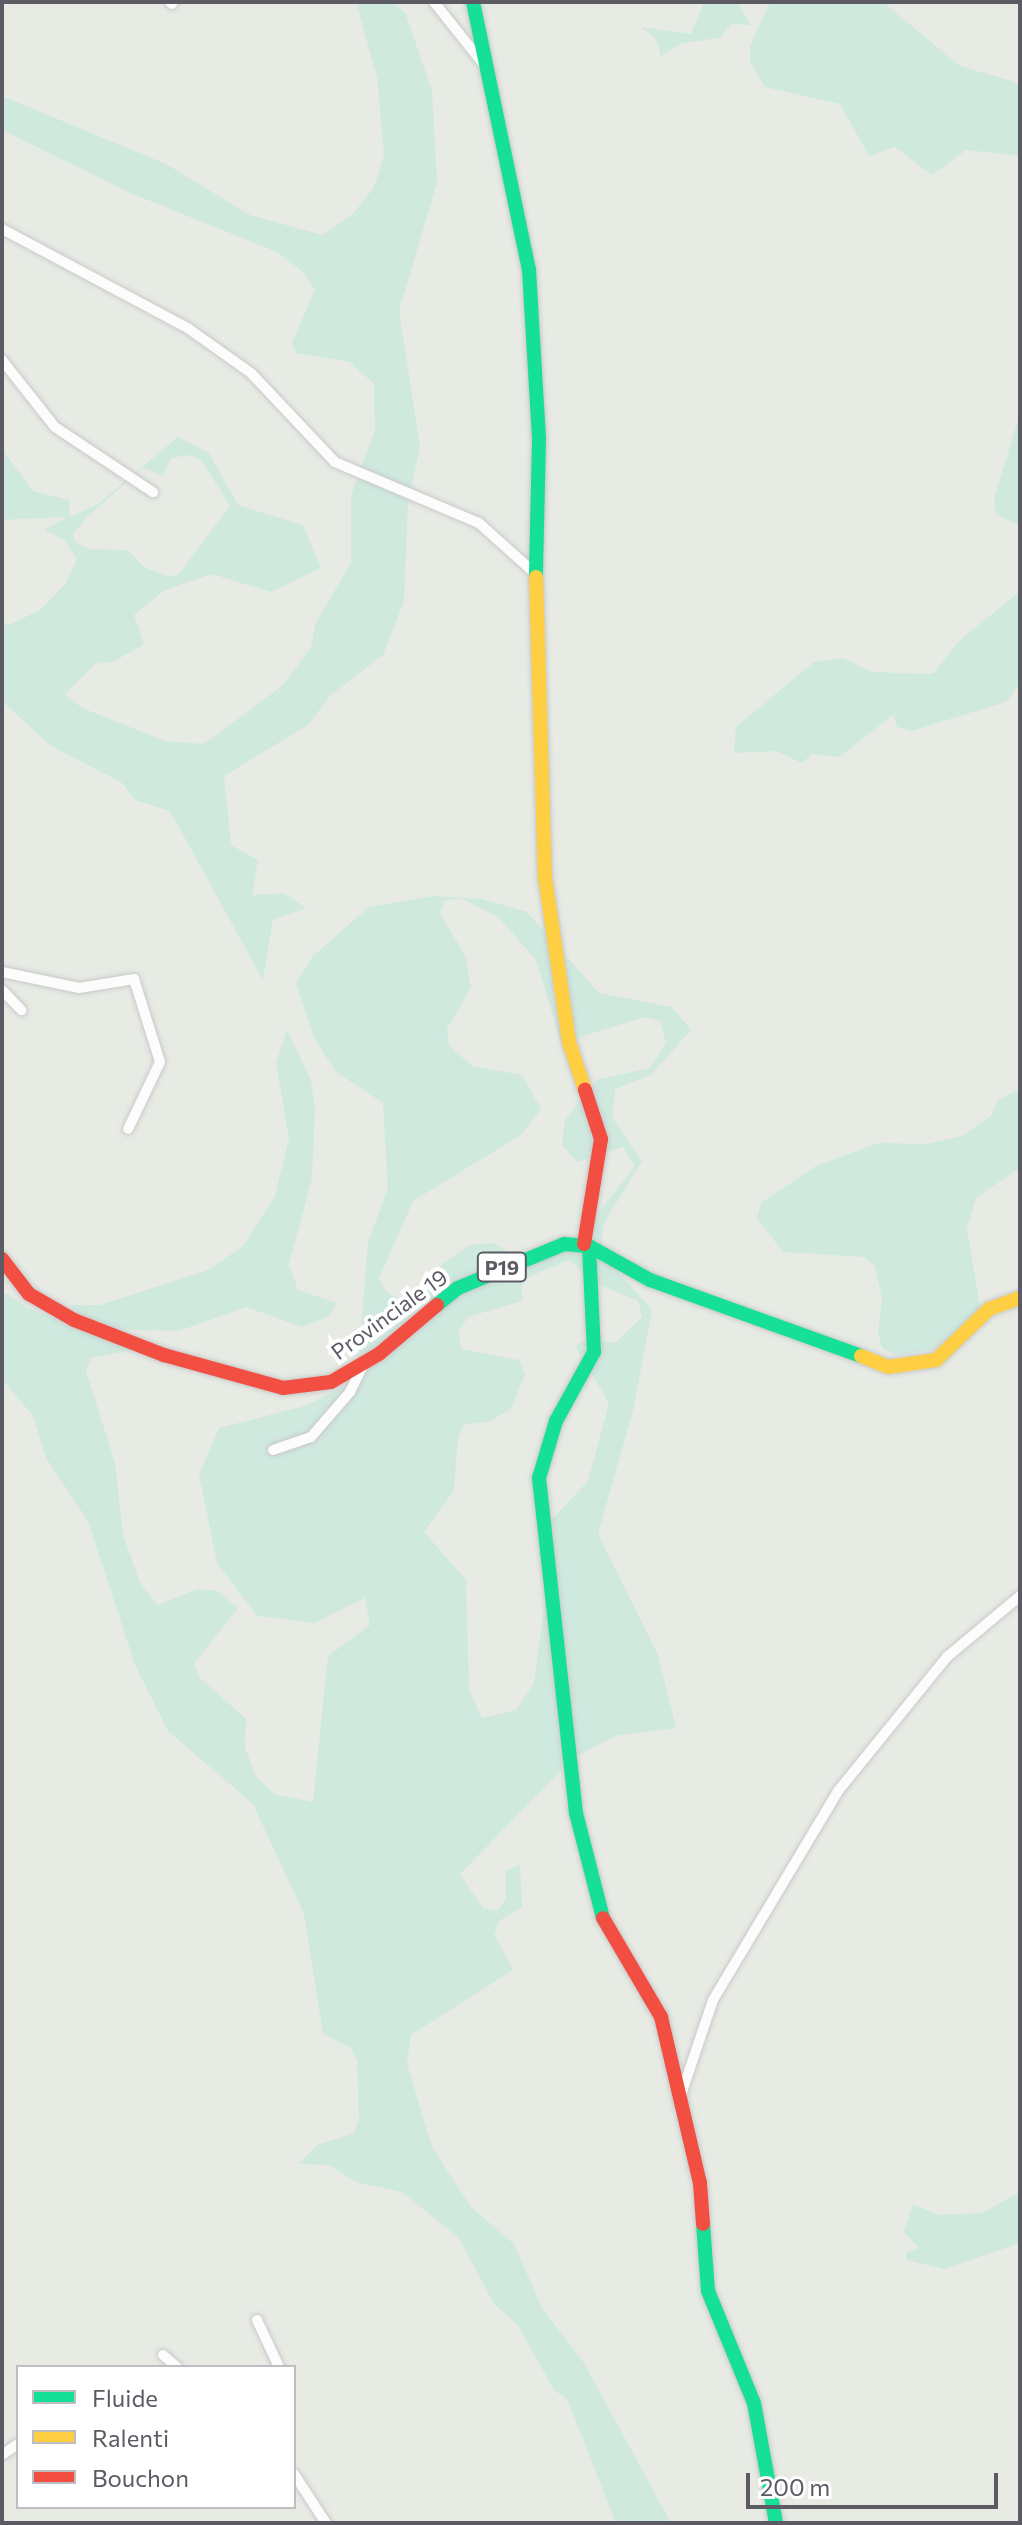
<!DOCTYPE html>
<style>
body{margin:0}
#map{position:relative;width:1022px;height:2525px;overflow:hidden;background:#e7ebe4;font-family:Commissioner,sans-serif}
div>[style]{position:absolute}
.green>*{inset:0;background:#cfe9df}
.roads{filter:drop-shadow(0 0 2px #c8c9c9) drop-shadow(0 0 2px #c8c9c9)}
.street>*{height:10px;margin:-5px;padding:0 5px;transform-origin:5px;border-radius:5px;background:#fbfcfb}
.fast>*{height:14px;margin:-7px;padding:0 7px;transform-origin:7px;border-radius:7px;background:#16e098}
.slow>*{height:14px;margin:-7px;padding:0 7px;transform-origin:7px;border-radius:7px;background:#ffcf43}
.jam>*{height:14px;margin:-7px;padding:0 7px;transform-origin:7px;border-radius:7px;background:#f24e42}
span{translate:-50% -50%;white-space:nowrap;text-align:center;line-height:1.15;-webkit-text-stroke:8px #fff;paint-order:stroke}
.shield-label span{padding:2px 6px;background:#fff;border:2px solid;border-radius:6px;-webkit-text-stroke-width:0}
.shield-label{font-size:20px;color:#5c5a63;font-weight:700}
.street-label{font-size:22px;color:#5c5a63}
.frame{position:absolute;inset:0;border:4px solid #5c5a63;pointer-events:none}
.legend{position:absolute;left:16px;top:2365px;width:280px;height:144px;box-sizing:border-box;background:#fff;border:2px solid #bebdc1;margin:0;padding:10px 14px;list-style:none;font-size:24px;color:#5c5a63}
.legend li{display:flex;align-items:center;gap:16px;height:40px}
.legend b{width:40px;border:2px solid #bebdc1}
.scale{position:absolute;left:746px;top:2473px;width:252px;height:36px;box-sizing:border-box;border:4px solid #5c5a63;border-top:0;padding-left:10px;font-size:24px;line-height:28px;white-space:nowrap;color:#5c5a63;-webkit-text-stroke:6px #fff;paint-order:stroke}
</style>
<div id="map">
<div class="green">
<div style="clip-path:polygon(evenodd,356px 2px,392px 2px,405px 12px,432px 91px,437px 183px,399px 311px,420px 446px,408px 504px,404px 601px,383px 655px,330px 696px,308px 725px,224px 776px,231px 845px,258px 860px,252px 895px,284px 893px,306px 908px,273px 920px,263px 980px,170px 811px,135px 800px,121px 782px,51px 746px,2px 701px,2px 621px,9px 625px,40px 610px,66px 583px,77px 559px,63px 539px,44px 530px,67px 517px,2px 520px,2px 449px,33px 491px,69px 500px,70px 517px,98px 504px,178px 437px,209px 453px,238px 505px,303px 525px,321px 568px,271px 592px,212px 574px,165px 590px,134px 615px,144px 644px,113px 662px,95px 664px,65px 694px,82px 708px,165px 741px,204px 744px,283px 685px,311px 647px,315px 624px,351px 563px,351px 495px,375px 430px,374px 384px,350px 362px,296px 353px,292px 343px,315px 290px,303px 272px,277px 252px,128px 192px,2px 130px,2px 96px,166px 164px,250px 215px,322px 235px,353px 214px,374px 187px,384px 155px,377px 77px,356px 2px,189px 455px,202px 461px,230px 506px,179px 574px,170px 577px,144px 567px,128px 550px,89px 549px,75px 542px,73px 534px,89px 515px,143px 468px,163px 476px,171px 458px,189px 455px)"></div>
<div style="clip-path:polygon(704px 2px,737px 2px,751px 25px,732px 24px,720px 38px,682px 43px,661px 56px,656px 39px,641px 27px,691px 34px)"></div>
<div style="clip-path:polygon(770px 2px,883px 2px,960px 66px,1012px 81px,1020px 87px,1020px 156px,966px 150px,932px 175px,895px 147px,869px 156px,840px 104px,765px 87px,750px 62px,750px 46px)"></div>
<div style="clip-path:polygon(1020px 413px,1020px 526px,996px 514px,994px 499px)"></div>
<div style="clip-path:polygon(1020px 591px,1020px 683px,1006px 702px,911px 731px,897px 727px,893px 715px,839px 757px,812px 754px,802px 763px,776px 751px,734px 753px,736px 727px,814px 662px,843px 658px,871px 672px,933px 674px,960px 640px)"></div>
<div style="clip-path:polygon(evenodd,432px 896px,482px 899px,527px 912px,599px 993px,672px 1007px,691px 1030px,651px 1075px,615px 1089px,612px 1117px,642px 1161px,604px 1223px,600px 1252px,652px 1310px,633px 1411px,598px 1534px,658px 1655px,676px 1728px,615px 1736px,572px 1759px,460px 1874px,483px 1908px,497px 1911px,506px 1899px,506px 1870px,520px 1865px,522px 1907px,499px 1921px,494px 1934px,513px 1970px,411px 2035px,407px 2064px,432px 2147px,471px 2207px,514px 2244px,542px 2308px,584px 2363px,671px 2523px,616px 2523px,567px 2399px,554px 2390px,517px 2324px,494px 2304px,459px 2238px,402px 2192px,356px 2182px,329px 2165px,299px 2164px,317px 2145px,354px 2133px,359px 2120px,357px 2060px,351px 2048px,323px 2034px,304px 1914px,253px 1804px,168px 1731px,135px 1665px,88px 1521px,46px 1458px,33px 1416px,2px 1379px,2px 1291px,28px 1308px,138px 1349px,91px 1358px,86px 1371px,115px 1463px,123px 1535px,141px 1585px,158px 1605px,197px 1589px,218px 1591px,238px 1608px,194px 1664px,199px 1677px,246px 1719px,245px 1747px,255px 1775px,274px 1794px,313px 1802px,328px 1656px,370px 1625px,365px 1598px,315px 1623px,257px 1616px,217px 1563px,199px 1475px,219px 1428px,305px 1406px,357px 1380px,368px 1242px,388px 1188px,383px 1103px,336px 1072px,314px 1038px,296px 983px,313px 956px,369px 907px,432px 896px,461px 898px,498px 917px,536px 960px,561px 1043px,645px 1017px,660px 1021px,666px 1043px,650px 1068px,596px 1080px,565px 1120px,562px 1145px,577px 1162px,623px 1147px,635px 1166px,584px 1231px,545px 1254px,516px 1256px,493px 1243px,470px 1245px,442px 1264px,424px 1301px,408px 1304px,386px 1291px,379px 1278px,413px 1201px,521px 1135px,541px 1109px,522px 1075px,472px 1066px,449px 1045px,447px 1029px,471px 987px,465px 955px,440px 914px,444px 901px,461px 898px,432px 896px,569px 1260px,597px 1284px,638px 1301px,642px 1317px,615px 1343px,588px 1339px,575px 1346px,609px 1403px,588px 1481px,543px 1529px,547px 1585px,534px 1683px,516px 1710px,482px 1718px,469px 1690px,466px 1580px,424px 1532px,454px 1490px,458px 1436px,465px 1424px,489px 1422px,511px 1409px,525px 1374px,519px 1360px,461px 1349px,459px 1331px,468px 1317px,522px 1301px,522px 1286px,531px 1276px,569px 1260px)"></div>
<div style="clip-path:polygon(287px 1030px,311px 1080px,315px 1108px,312px 1179px,289px 1264px,298px 1290px,337px 1303px,329px 1316px,302px 1327px,246px 1307px,179px 1331px,98px 1329px,70px 1305px,100px 1305px,208px 1270px,243px 1246px,274px 1198px,289px 1139px,276px 1063px)"></div>
<div style="clip-path:polygon(1020px 1089px,1020px 1168px,976px 1198px,967px 1228px,980px 1306px,952px 1347px,897px 1355px,882px 1348px,878px 1332px,882px 1299px,875px 1266px,864px 1257px,783px 1252px,757px 1218px,761px 1203px,816px 1166px,878px 1143px,926px 1144px,962px 1136px,991px 1116px,998px 1100px)"></div>
<div style="clip-path:polygon(1020px 2192px,1020px 2243px,944px 2269px,907px 2260px,906px 2253px,919px 2248px,904px 2232px,913px 2204px,938px 2215px,982px 2213px)"></div>
</div>
<div class="roads">
<div class="street">
<div style="left:170px;top:2px;width:3px;rotate:45deg"></div>
<div style="left:434px;top:2px;width:82px;rotate:51.4deg"></div>
<div style="left:2px;top:229px;width:212px;rotate:28.1deg"></div>
<div style="left:189px;top:329px;width:76px;rotate:35.4deg"></div>
<div style="left:251px;top:373px;width:122px;rotate:46.7deg"></div>
<div style="left:335px;top:462px;width:156px;rotate:23deg"></div>
<div style="left:479px;top:523px;width:78px;rotate:41.9deg"></div>
<div style="left:2px;top:360px;width:85px;rotate:51.7deg"></div>
<div style="left:55px;top:427px;width:118px;rotate:33.6deg"></div>
<div style="left:2px;top:972px;width:79px;rotate:11.7deg"></div>
<div style="left:79px;top:988px;width:56px;rotate:-9.3deg"></div>
<div style="left:134px;top:979px;width:87px;rotate:72.6deg"></div>
<div style="left:160px;top:1062px;width:74px;rotate:115.5deg"></div>
<div style="left:2px;top:990px;width:28px;rotate:46deg"></div>
<div style="left:273px;top:1450px;width:40px;rotate:-18.9deg"></div>
<div style="left:311px;top:1437px;width:60px;rotate:-49.1deg"></div>
<div style="left:350px;top:1392px;width:32px;rotate:-64deg"></div>
<div style="left:681px;top:2095px;width:100px;rotate:-71.4deg"></div>
<div style="left:713px;top:2000px;width:244px;rotate:-59.1deg"></div>
<div style="left:838px;top:1791px;width:173px;rotate:-50.9deg"></div>
<div style="left:947px;top:1657px;width:95px;rotate:-39.9deg"></div>
<div style="left:257px;top:2320px;width:52px;rotate:64.9deg"></div>
<div style="left:163px;top:2355px;width:18px;rotate:41deg"></div>
<div style="left:2px;top:2455px;width:19px;rotate:-35deg"></div>
<div style="left:294px;top:2474px;width:59px;rotate:56.9deg"></div>
</div>
<div class="fast">
<div style="left:473px;top:2px;width:274px;rotate:78.2deg"></div>
<div style="left:529px;top:270px;width:170px;rotate:86.6deg"></div>
<div style="left:539px;top:440px;width:137px;rotate:91.3deg"></div>
<div style="left:589px;top:1246px;width:106px;rotate:87.3deg"></div>
<div style="left:594px;top:1352px;width:79px;rotate:118.8deg"></div>
<div style="left:556px;top:1421px;width:59px;rotate:106.6deg"></div>
<div style="left:539px;top:1478px;width:337px;rotate:83.7deg"></div>
<div style="left:576px;top:1813px;width:108px;rotate:75.6deg"></div>
<div style="left:437px;top:1305px;width:27px;rotate:-39deg"></div>
<div style="left:458px;top:1288px;width:115px;rotate:-22.5deg"></div>
<div style="left:564px;top:1244px;width:25px;rotate:5deg"></div>
<div style="left:589px;top:1246px;width:70px;rotate:29.1deg"></div>
<div style="left:650px;top:1280px;width:224px;rotate:19.8deg"></div>
<div style="left:703px;top:2224px;width:67px;rotate:85.7deg"></div>
<div style="left:708px;top:2291px;width:121px;rotate:67.7deg"></div>
<div style="left:754px;top:2403px;width:122px;rotate:79.6deg"></div>
</div>
<div class="slow">
<div style="left:536px;top:577px;width:300px;rotate:88.3deg"></div>
<div style="left:545px;top:877px;width:167px;rotate:81.7deg"></div>
<div style="left:569px;top:1042px;width:51px;rotate:71.6deg"></div>
<div style="left:861px;top:1356px;width:29px;rotate:22deg"></div>
<div style="left:888px;top:1367px;width:49px;rotate:-8.3deg"></div>
<div style="left:936px;top:1360px;width:74px;rotate:-43.9deg"></div>
<div style="left:989px;top:1309px;width:33px;rotate:-20deg"></div>
</div>
<div class="jam">
<div style="left:584px;top:1244px;width:106px;rotate:-80.8deg"></div>
<div style="left:601px;top:1139px;width:52px;rotate:-108.1deg"></div>
<div style="left:2px;top:1259px;width:44px;rotate:52.4deg"></div>
<div style="left:29px;top:1294px;width:52px;rotate:30deg"></div>
<div style="left:74px;top:1320px;width:97px;rotate:21.3deg"></div>
<div style="left:164px;top:1355px;width:123px;rotate:15.5deg"></div>
<div style="left:283px;top:1388px;width:48px;rotate:-7.1deg"></div>
<div style="left:331px;top:1382px;width:56px;rotate:-30.3deg"></div>
<div style="left:379px;top:1354px;width:76px;rotate:-40.2deg"></div>
<div style="left:603px;top:1918px;width:115px;rotate:59.6deg"></div>
<div style="left:661px;top:2017px;width:171px;rotate:76.8deg"></div>
<div style="left:700px;top:2183px;width:41px;rotate:85.8deg"></div>
</div>
</div>
<div class="shield-label">
<span style="left:502px;top:1267px">P19</span>
</div>
<div class="street-label">
<span style="left:389px;top:1314px;rotate:-36deg">Provinciale 19</span>
</div>
<div class="frame"></div>
<ul class="legend">
<li><b style="height:10px;background:#16e098"></b>Fluide</li>
<li><b style="height:10px;background:#ffcf43"></b>Ralenti</li>
<li><b style="height:10px;background:#f24e42"></b>Bouchon</li>
</ul>
<div class="scale">200 m</div>
</div>
